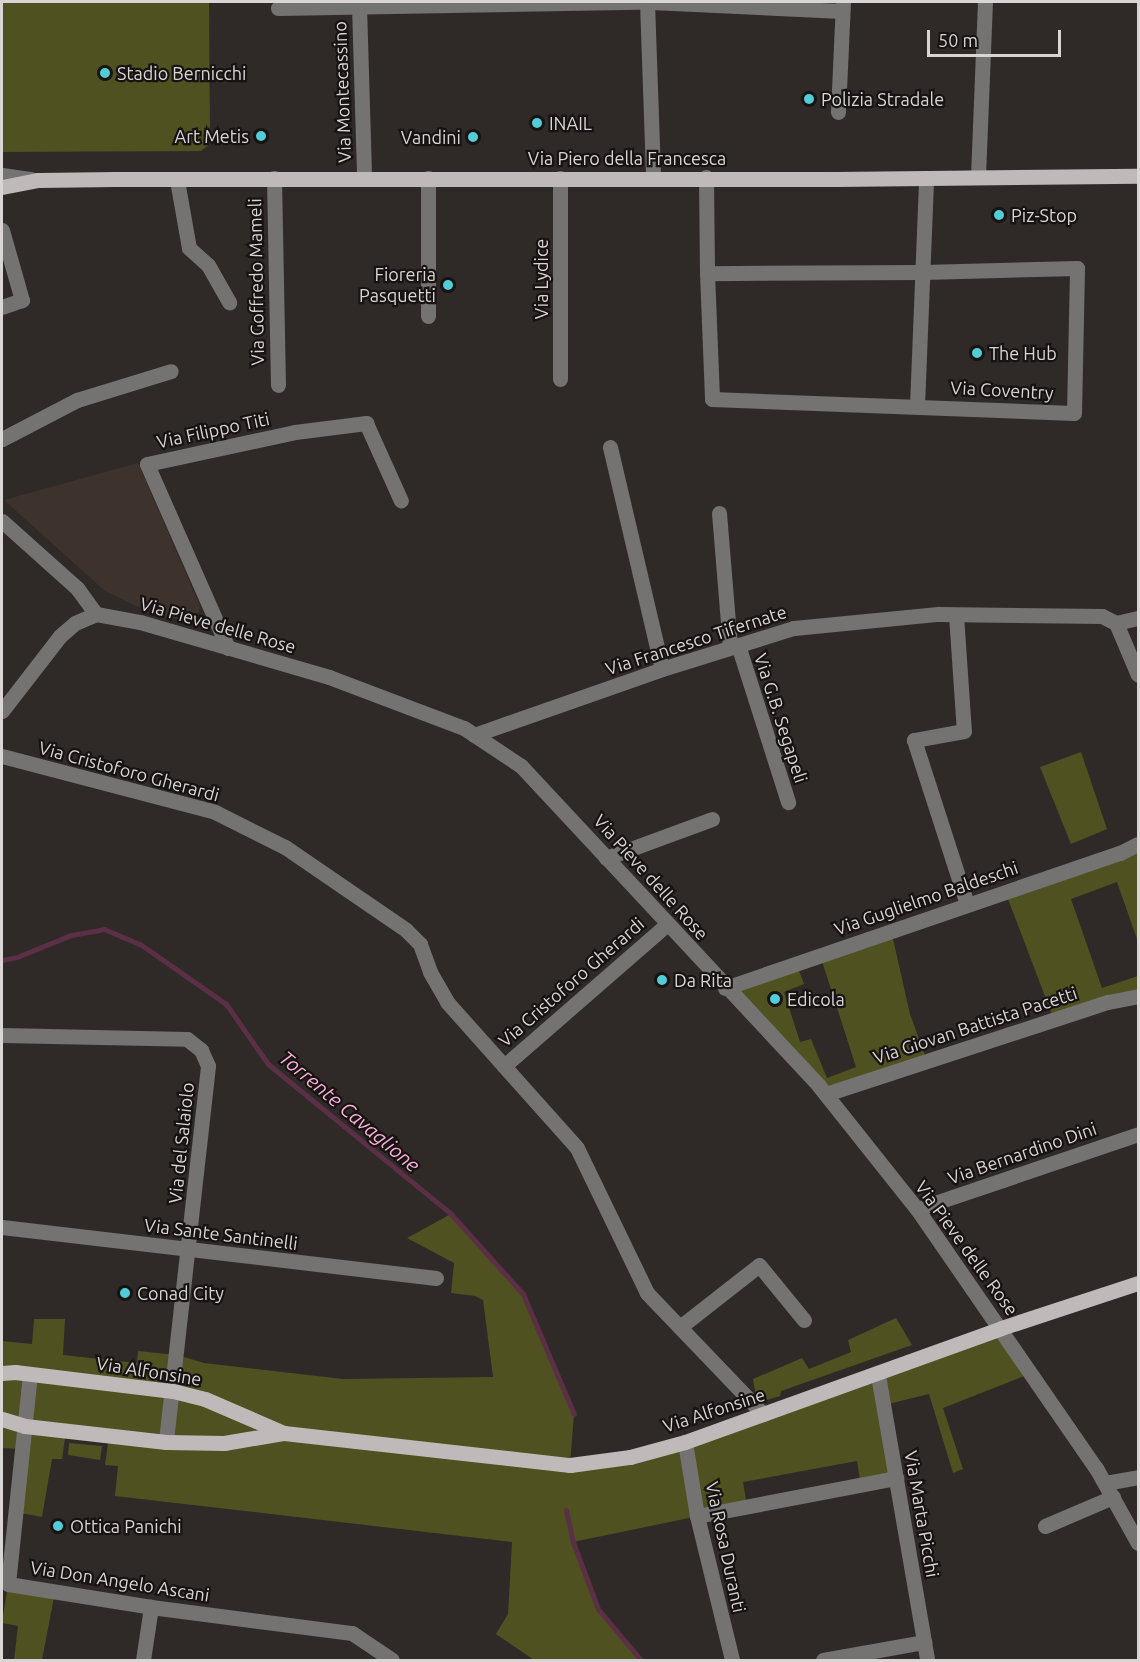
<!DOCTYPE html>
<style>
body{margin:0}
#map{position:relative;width:1140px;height:1662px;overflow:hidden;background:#2f2a27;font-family:Ubuntu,sans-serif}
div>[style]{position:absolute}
.built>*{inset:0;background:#3e322c}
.green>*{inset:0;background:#4f5120}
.stream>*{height:5px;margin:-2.5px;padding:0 2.5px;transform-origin:2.5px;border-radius:2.5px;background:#5b2f46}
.minor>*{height:15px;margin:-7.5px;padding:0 7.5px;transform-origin:7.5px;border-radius:7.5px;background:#757272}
.major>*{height:15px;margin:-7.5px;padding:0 7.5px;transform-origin:7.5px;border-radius:7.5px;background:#c0b9b9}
.dots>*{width:16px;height:16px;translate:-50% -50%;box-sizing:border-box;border:3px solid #161312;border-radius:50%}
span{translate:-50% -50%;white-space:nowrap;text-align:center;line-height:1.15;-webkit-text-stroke:4.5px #161312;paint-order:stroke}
.poi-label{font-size:18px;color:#d9d5d4}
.left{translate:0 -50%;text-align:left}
.right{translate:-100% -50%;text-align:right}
.street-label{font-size:18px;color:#d9d5d4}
.water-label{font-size:20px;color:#fdb0d7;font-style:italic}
.frame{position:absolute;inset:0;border:3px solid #d9d5d4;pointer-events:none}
.scale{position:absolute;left:927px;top:30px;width:134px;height:27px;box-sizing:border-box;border:3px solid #d9d5d4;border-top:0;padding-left:8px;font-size:18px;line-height:21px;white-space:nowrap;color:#d9d5d4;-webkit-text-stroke:4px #161312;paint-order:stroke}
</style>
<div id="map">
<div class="built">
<div style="clip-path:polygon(138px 463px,200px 606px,196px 619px,183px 621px,136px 606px,105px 591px,4px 500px)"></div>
</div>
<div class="green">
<div style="clip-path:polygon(2px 2px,209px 2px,210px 144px,201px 151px,2px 152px)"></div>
<div style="clip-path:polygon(1081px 752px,1107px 829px,1071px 844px,1040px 767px)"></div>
<div style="clip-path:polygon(1138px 844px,1138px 942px,1117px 882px,1071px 899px,1102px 988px,1138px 976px,1138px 996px,1054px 1020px,1008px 899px)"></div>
<div style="clip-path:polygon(891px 930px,910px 1014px,927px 1061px,826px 1094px,725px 988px,796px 963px,804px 984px,784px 992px,800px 1042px,811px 1039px,827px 1078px,856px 1067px,820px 955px)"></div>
<div style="clip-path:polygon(451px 1214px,523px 1294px,574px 1414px,570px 1465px,630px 1457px,1001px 1328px,1032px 1373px,943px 1408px,963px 1469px,953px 1473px,929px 1394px,884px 1405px,896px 1478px,861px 1486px,857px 1461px,743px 1482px,747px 1506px,573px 1542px,598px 1609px,641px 1660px,534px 1660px,496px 1634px,508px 1614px,512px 1542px,115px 1496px,118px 1466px,105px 1465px,109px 1436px,66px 1431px,62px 1459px,52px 1459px,42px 1517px,15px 1512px,22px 1449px,2px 1448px,2px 1341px,32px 1344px,34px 1319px,65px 1319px,63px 1355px,137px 1363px,138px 1351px,177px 1355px,204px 1363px,343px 1379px,493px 1377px,483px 1300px,475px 1296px,451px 1293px,454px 1263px,407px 1238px)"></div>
<div style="clip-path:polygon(896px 1318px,912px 1345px,781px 1391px,780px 1396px,757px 1403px,753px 1379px,802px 1358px,809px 1369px,851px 1352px,848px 1340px)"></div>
<div style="clip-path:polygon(69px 1443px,102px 1446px,100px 1460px,68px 1455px)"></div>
<div style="clip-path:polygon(8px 1584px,55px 1592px,42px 1660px,14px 1660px,18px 1626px,2px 1623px)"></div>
</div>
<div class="stream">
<div style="left:2px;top:960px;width:15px;rotate:-11deg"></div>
<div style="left:17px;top:957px;width:58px;rotate:-22.2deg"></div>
<div style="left:71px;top:935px;width:34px;rotate:-10deg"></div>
<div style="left:104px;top:929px;width:39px;rotate:23deg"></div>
<div style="left:140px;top:944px;width:105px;rotate:34.9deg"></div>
<div style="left:226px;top:1004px;width:73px;rotate:55deg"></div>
<div style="left:268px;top:1064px;width:237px;rotate:39.3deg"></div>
<div style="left:451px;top:1214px;width:108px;rotate:48deg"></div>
<div style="left:523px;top:1294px;width:130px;rotate:67deg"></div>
<div style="left:566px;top:1510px;width:33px;rotate:78deg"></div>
<div style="left:573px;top:1542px;width:72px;rotate:69.5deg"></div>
<div style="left:598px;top:1609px;width:67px;rotate:49.9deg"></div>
</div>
<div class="minor">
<div style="left:647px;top:2px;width:175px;rotate:88deg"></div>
<div style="left:651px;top:2px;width:191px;rotate:2.7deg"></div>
<div style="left:359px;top:5px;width:172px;rotate:88.3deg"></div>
<div style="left:278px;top:8px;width:361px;rotate:-1deg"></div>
<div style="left:838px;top:112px;width:110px;rotate:-87.4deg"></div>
<div style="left:2px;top:175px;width:30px;rotate:8deg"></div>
<div style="left:978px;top:176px;width:174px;rotate:-87.7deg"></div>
<div style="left:706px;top:177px;width:96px;rotate:89.4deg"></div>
<div style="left:707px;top:273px;width:126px;rotate:87.7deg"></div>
<div style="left:712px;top:399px;width:362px;rotate:2.2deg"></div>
<div style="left:1074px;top:413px;width:145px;rotate:-88.8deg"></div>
<div style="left:1077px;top:268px;width:154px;rotate:178.5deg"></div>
<div style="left:923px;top:272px;width:216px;rotate:179.7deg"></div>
<div style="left:274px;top:178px;width:207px;rotate:88.9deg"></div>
<div style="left:428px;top:178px;width:138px;rotate:90deg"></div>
<div style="left:177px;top:180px;width:69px;rotate:80deg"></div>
<div style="left:189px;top:248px;width:25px;rotate:42deg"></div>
<div style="left:208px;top:265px;width:43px;rotate:60.4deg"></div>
<div style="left:2px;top:230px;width:73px;rotate:74.1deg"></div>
<div style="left:22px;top:300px;width:21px;rotate:161deg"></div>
<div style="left:560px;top:379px;width:201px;rotate:-90deg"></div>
<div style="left:917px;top:406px;width:228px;rotate:-87.7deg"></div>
<div style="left:2px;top:439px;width:85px;rotate:-27.5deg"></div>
<div style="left:77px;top:400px;width:98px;rotate:-17.1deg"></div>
<div style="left:610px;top:447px;width:228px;rotate:76.8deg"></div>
<div style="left:719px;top:513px;width:135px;rotate:85.3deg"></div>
<div style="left:2px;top:521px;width:101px;rotate:41.8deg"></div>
<div style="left:77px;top:588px;width:32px;rotate:54deg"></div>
<div style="left:96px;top:614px;width:45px;rotate:10.3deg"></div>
<div style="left:140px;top:622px;width:197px;rotate:16.2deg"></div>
<div style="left:329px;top:677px;width:144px;rotate:20.7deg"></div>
<div style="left:464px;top:728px;width:69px;rotate:33.7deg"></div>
<div style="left:521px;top:766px;width:437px;rotate:47deg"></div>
<div style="left:819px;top:1086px;width:157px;rotate:51.5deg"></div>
<div style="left:917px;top:1209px;width:315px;rotate:55.4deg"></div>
<div style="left:1096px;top:1468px;width:86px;rotate:60.8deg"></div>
<div style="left:956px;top:615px;width:116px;rotate:86.1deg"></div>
<div style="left:964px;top:731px;width:51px;rotate:169.8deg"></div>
<div style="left:914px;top:740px;width:172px;rotate:72.1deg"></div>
<div style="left:1116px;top:623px;width:56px;rotate:67.1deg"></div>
<div style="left:1116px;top:623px;width:23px;rotate:-13deg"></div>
<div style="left:738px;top:645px;width:165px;rotate:72.3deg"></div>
<div style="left:228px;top:648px;width:201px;rotate:-113.8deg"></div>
<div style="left:147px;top:464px;width:151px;rotate:-12.2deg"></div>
<div style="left:295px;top:432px;width:72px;rotate:-7.2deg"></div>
<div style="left:366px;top:423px;width:85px;rotate:65.8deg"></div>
<div style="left:2px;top:711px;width:95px;rotate:-52.3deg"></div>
<div style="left:60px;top:636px;width:20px;rotate:-41deg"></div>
<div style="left:75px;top:623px;width:23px;rotate:-23deg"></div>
<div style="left:474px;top:735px;width:199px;rotate:-19.3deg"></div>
<div style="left:662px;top:669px;width:138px;rotate:-17.3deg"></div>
<div style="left:794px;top:628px;width:145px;rotate:-5.6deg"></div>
<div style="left:938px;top:614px;width:164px;rotate:0.7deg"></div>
<div style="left:1102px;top:616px;width:16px;rotate:27deg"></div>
<div style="left:2px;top:756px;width:220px;rotate:14.7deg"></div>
<div style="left:215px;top:812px;width:78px;rotate:26.6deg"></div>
<div style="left:285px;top:847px;width:147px;rotate:34.4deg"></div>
<div style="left:406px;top:930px;width:20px;rotate:45deg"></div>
<div style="left:420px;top:944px;width:30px;rotate:70deg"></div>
<div style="left:430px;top:972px;width:34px;rotate:60deg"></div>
<div style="left:447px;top:1002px;width:195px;rotate:48.3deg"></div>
<div style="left:577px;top:1148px;width:161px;rotate:64.2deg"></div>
<div style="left:647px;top:1293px;width:168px;rotate:46.2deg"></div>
<div style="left:606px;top:858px;width:113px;rotate:-20.2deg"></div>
<div style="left:725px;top:988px;width:417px;rotate:-18.9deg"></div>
<div style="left:1120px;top:853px;width:20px;rotate:-27deg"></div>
<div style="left:2px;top:1035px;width:185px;rotate:1.2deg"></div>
<div style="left:187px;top:1039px;width:18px;rotate:38deg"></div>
<div style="left:201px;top:1050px;width:17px;rotate:66deg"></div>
<div style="left:208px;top:1066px;width:378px;rotate:96.4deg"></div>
<div style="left:504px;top:1066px;width:215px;rotate:-41deg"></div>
<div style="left:826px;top:1094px;width:297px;rotate:-18.1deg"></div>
<div style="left:1108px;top:1002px;width:31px;rotate:-11deg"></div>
<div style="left:917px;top:1209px;width:233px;rotate:-18.7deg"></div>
<div style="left:2px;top:1227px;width:437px;rotate:6.7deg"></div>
<div style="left:680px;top:1327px;width:100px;rotate:-38.1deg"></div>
<div style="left:759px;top:1265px;width:71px;rotate:50.7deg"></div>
<div style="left:30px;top:1374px;width:211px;rotate:96deg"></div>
<div style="left:8px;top:1584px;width:145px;rotate:9.1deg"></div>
<div style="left:151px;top:1607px;width:203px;rotate:7.4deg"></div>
<div style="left:352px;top:1633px;width:48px;rotate:34deg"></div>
<div style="left:878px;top:1375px;width:289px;rotate:80.2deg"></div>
<div style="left:685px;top:1442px;width:75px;rotate:80.8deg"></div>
<div style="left:697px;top:1516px;width:148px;rotate:76.3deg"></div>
<div style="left:1105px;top:1483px;width:34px;rotate:-10deg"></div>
<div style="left:697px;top:1516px;width:203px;rotate:-10.8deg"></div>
<div style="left:1045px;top:1526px;width:74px;rotate:-23.1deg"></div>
<div style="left:143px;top:1660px;width:54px;rotate:-81.4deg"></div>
<div style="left:823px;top:1660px;width:103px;rotate:-10.1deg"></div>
</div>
<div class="major">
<div style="left:2px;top:187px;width:37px;rotate:-11deg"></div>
<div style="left:38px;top:180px;width:77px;rotate:-0.7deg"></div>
<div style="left:115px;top:179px;width:721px"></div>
<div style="left:836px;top:179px;width:302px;rotate:-0.6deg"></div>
<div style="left:2px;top:1373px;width:13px;rotate:-4deg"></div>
<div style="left:15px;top:1372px;width:159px;rotate:6.9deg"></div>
<div style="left:173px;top:1391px;width:33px;rotate:14deg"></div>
<div style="left:205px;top:1399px;width:86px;rotate:23.3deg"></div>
<div style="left:2px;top:1419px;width:24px;rotate:17deg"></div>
<div style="left:25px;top:1426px;width:142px;rotate:6.5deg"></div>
<div style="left:166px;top:1442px;width:58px;rotate:1deg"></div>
<div style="left:224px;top:1443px;width:61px;rotate:-9.5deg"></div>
<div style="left:284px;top:1433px;width:288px;rotate:6.4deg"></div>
<div style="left:570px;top:1465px;width:61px;rotate:-7.6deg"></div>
<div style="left:630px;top:1457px;width:57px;rotate:-15.3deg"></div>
<div style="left:685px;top:1442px;width:336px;rotate:-19.8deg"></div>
<div style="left:1001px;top:1328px;width:144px;rotate:-18.2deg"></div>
</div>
<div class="dots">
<div style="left:105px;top:73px;background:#52ccd6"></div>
<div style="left:809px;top:99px;background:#52ccd6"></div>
<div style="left:537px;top:123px;background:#52ccd6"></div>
<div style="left:261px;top:136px;background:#52ccd6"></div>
<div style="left:473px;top:137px;background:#52ccd6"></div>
<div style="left:999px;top:215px;background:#52ccd6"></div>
<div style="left:448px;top:285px;background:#52ccd6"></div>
<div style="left:977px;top:353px;background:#52ccd6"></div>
<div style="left:662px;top:980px;background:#52ccd6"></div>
<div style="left:775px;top:999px;background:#52ccd6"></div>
<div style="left:125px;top:1293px;background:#52ccd6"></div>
<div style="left:58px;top:1526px;background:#52ccd6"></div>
</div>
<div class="poi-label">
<span class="left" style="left:117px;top:73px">Stadio Bernicchi</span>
<span class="left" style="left:821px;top:99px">Polizia Stradale</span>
<span class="left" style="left:549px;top:123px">INAIL</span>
<span class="right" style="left:249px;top:136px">Art Metis</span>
<span class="right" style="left:461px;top:137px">Vandini</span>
<span class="left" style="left:1011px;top:215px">Piz-Stop</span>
<span class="right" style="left:436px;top:285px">Fioreria<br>Pasquetti</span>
<span class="left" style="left:989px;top:353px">The Hub</span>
<span class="left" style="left:674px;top:980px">Da Rita</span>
<span class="left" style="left:787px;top:999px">Edicola</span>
<span class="left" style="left:137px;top:1293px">Conad City</span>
<span class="left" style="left:70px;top:1526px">Ottica Panichi</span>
</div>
<div class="street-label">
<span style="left:342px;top:92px;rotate:-92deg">Via Montecassino</span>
<span style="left:627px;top:158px">Via Piero della Francesca</span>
<span style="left:541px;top:279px;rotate:-90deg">Via Lydice</span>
<span style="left:256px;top:282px;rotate:-91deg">Via Goffredo Mameli</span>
<span style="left:1002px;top:390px;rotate:3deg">Via Coventry</span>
<span style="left:213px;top:430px;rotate:-12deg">Via Filippo Titi</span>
<span style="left:218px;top:625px;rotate:16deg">Via Pieve delle Rose</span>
<span style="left:696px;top:640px;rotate:-18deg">Via Francesco Tifernate</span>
<span style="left:781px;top:718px;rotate:72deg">Via G.B. Segapeli</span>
<span style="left:129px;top:771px;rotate:15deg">Via Cristoforo Gherardi</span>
<span style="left:651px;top:877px;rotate:48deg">Via Pieve delle Rose</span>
<span style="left:926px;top:898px;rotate:-19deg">Via Guglielmo Baldeschi</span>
<span style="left:571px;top:982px;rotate:-41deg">Via Cristoforo Gherardi</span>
<span style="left:975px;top:1025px;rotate:-18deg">Via Giovan Battista Pacetti</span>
<span style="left:181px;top:1143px;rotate:-84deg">Via del Salaiolo</span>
<span style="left:1022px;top:1153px;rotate:-19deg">Via Bernardino Dini</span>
<span style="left:221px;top:1234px;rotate:7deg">Via Sante Santinelli</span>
<span style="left:967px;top:1248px;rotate:54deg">Via Pieve delle Rose</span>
<span style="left:149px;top:1371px;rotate:9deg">Via Alfonsine</span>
<span style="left:714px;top:1410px;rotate:-18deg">Via Alfonsine</span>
<span style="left:922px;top:1514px;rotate:80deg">Via Marta Picchi</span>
<span style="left:726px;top:1547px;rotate:78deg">Via Rosa Duranti</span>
<span style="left:120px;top:1581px;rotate:9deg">Via Don Angelo Ascani</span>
</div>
<div class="water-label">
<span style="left:350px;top:1111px;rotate:40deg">Torrente Cavaglione</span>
</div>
<div class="frame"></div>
<div class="scale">50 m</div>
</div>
